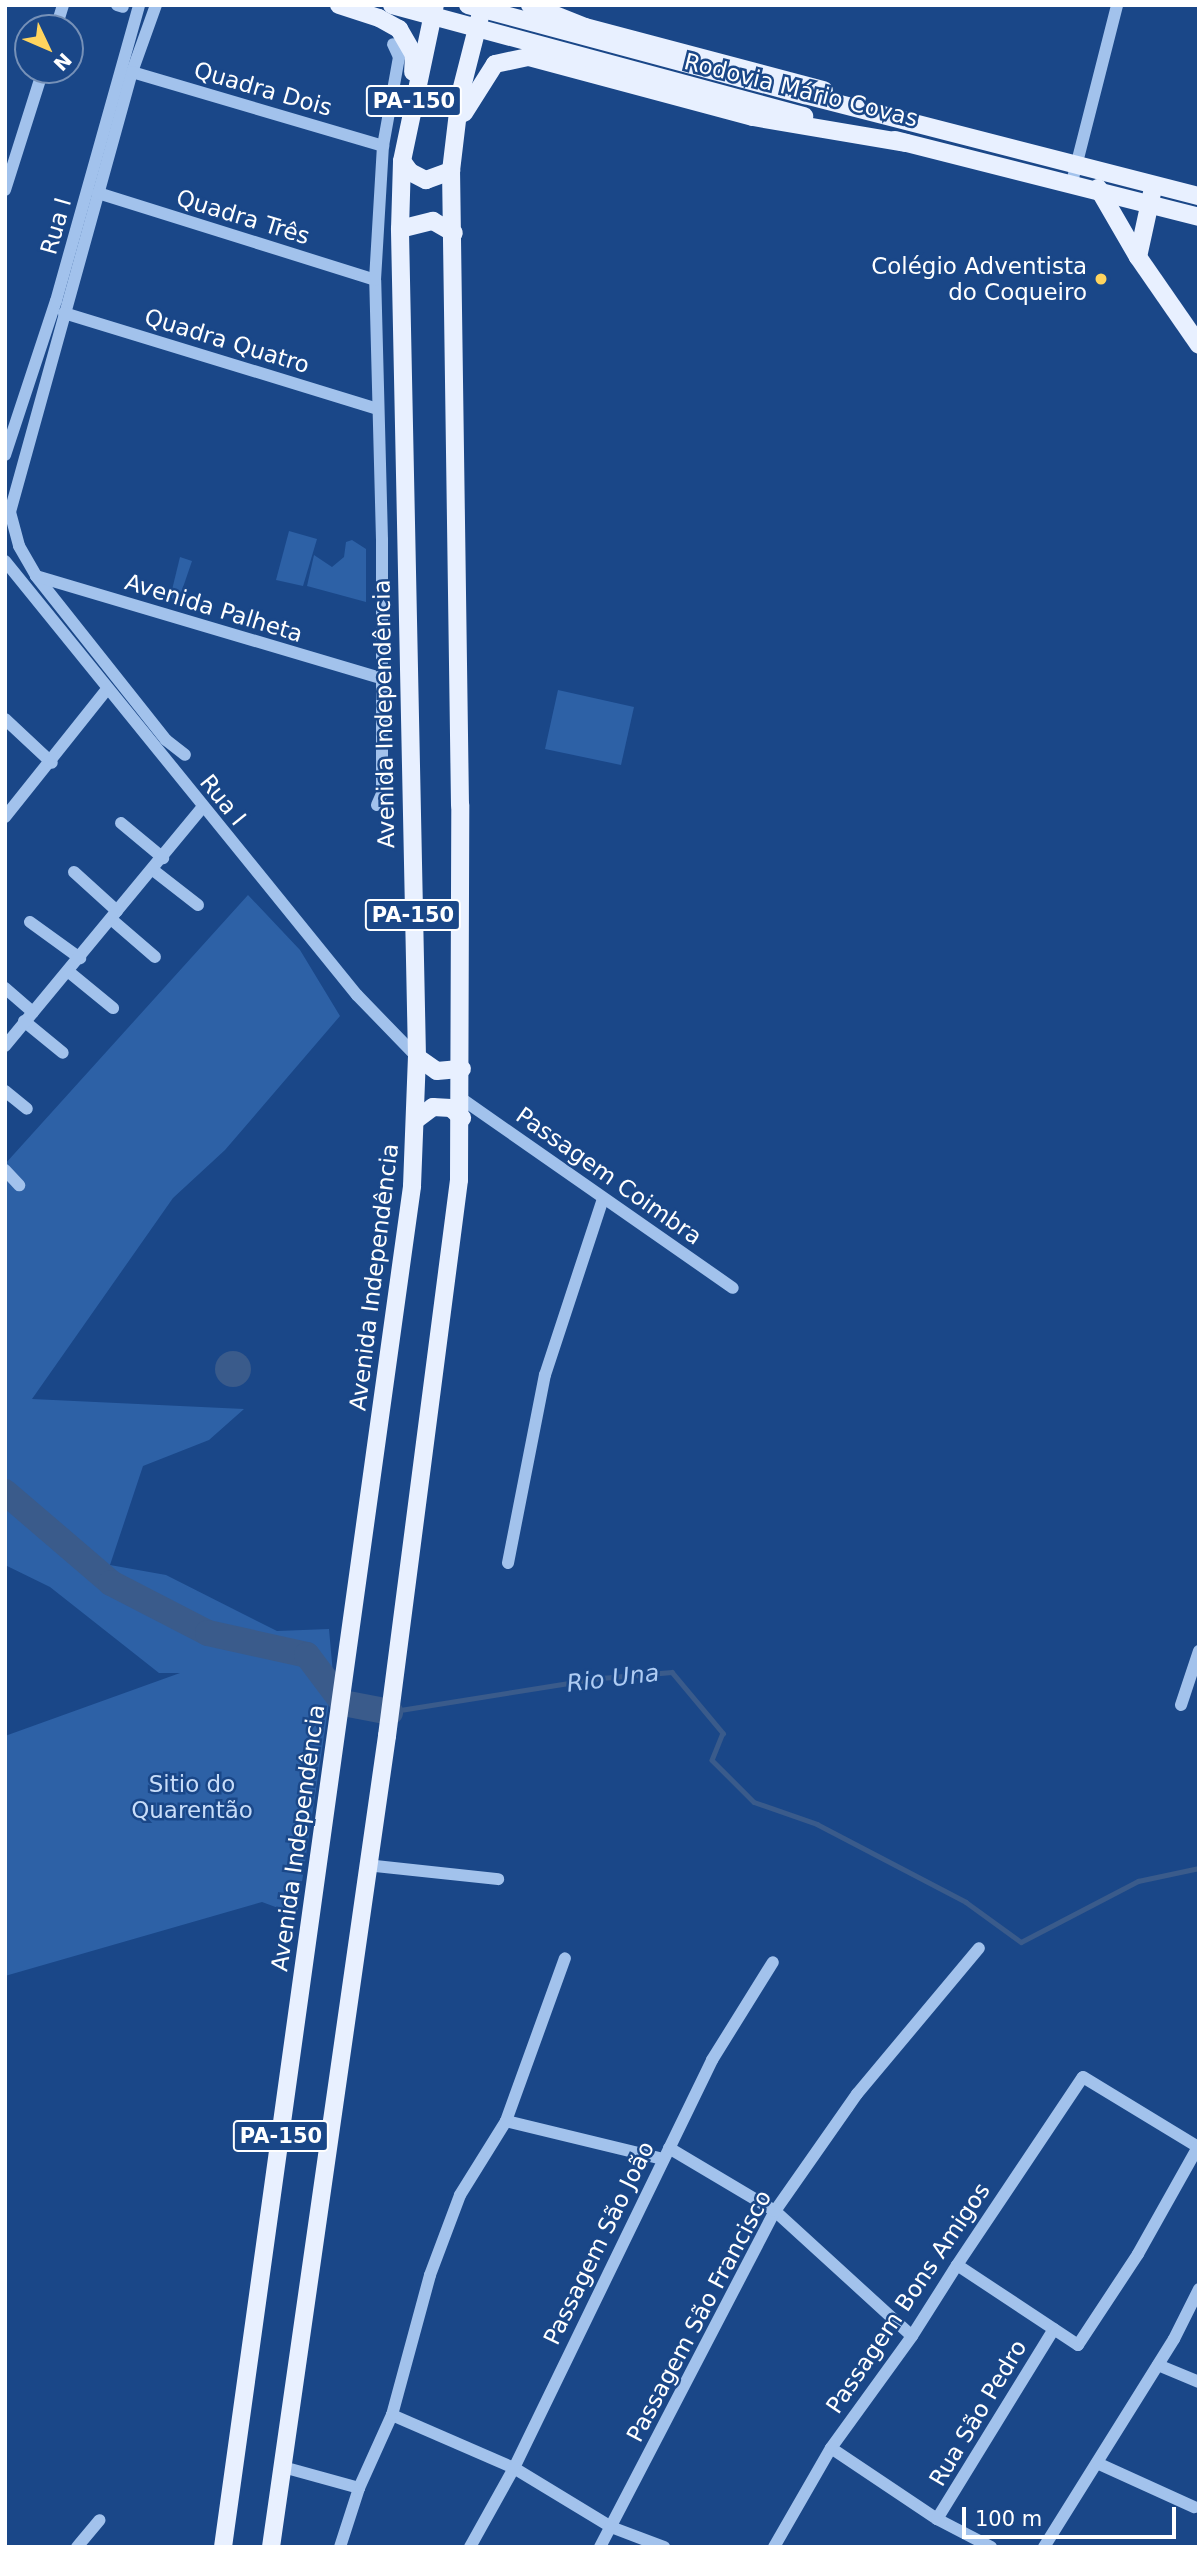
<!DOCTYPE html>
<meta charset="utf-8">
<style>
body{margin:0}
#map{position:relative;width:1204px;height:2552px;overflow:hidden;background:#1a4788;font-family:"DejaVu Sans",sans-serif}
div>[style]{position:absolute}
.green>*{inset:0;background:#2d61a6}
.water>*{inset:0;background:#3a5b8b}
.round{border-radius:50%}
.stream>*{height:4.5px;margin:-2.25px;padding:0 2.25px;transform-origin:2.25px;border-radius:2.25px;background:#3a5b8b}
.river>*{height:26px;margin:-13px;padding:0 13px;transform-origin:13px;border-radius:13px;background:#3a5b8b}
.minor>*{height:12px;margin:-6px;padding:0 6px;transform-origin:6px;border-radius:6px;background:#a2c2ec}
.major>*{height:18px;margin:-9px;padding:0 9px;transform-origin:9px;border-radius:9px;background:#e8f0ff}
.major-bridge>*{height:18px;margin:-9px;padding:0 9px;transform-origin:9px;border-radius:9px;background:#e8f0ff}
.dots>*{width:19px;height:19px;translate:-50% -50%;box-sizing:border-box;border:4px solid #1a4788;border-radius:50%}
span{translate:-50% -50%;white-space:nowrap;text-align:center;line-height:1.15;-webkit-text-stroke:5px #1a4788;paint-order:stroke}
.shield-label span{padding:2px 5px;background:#1a4788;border:2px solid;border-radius:5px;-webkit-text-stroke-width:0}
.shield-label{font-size:21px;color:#fff;font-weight:700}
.street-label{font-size:23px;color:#fff}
.poi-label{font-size:23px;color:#fff}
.right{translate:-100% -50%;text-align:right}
.park-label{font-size:23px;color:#c8ddf9}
.water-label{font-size:24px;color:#aeccf4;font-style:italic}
.frame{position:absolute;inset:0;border:7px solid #fff;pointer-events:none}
.north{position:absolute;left:14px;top:14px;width:70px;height:70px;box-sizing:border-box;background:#1a4788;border:2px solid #7691b8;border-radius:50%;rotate:134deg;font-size:19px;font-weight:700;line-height:28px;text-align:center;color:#fff}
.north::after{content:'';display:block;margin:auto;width:24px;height:32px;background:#ffd45e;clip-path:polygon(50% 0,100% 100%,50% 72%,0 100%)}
.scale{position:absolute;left:962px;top:2507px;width:214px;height:32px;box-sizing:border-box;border:4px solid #fff;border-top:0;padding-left:9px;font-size:21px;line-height:24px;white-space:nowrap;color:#fff;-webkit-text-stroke:5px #1a4788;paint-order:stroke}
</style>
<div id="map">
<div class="green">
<div style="clip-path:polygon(289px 531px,317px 539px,303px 586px,276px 580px)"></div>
<div style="clip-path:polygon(352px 540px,366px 549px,366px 602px,307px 586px,314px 555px,332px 567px,344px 557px,346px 542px)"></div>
<div style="clip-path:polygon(180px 557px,192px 561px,179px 599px,170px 598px)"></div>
<div style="clip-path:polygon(558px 690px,634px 707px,621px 765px,545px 749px)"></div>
<div style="clip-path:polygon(248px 895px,300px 950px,340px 1016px,225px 1150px,173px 1198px,32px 1399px,244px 1409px,209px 1440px,143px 1466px,110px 1565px,166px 1575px,277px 1631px,329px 1629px,333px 1674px,307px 1674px,329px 1703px,297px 1915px,262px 1902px,5px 1976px,5px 1736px,180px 1673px,159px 1673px,50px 1587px,5px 1565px,5px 1164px)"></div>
</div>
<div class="water">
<div class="round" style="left:215px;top:1351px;width:36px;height:36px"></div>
</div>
<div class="stream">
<div style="left:394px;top:1711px;width:210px;rotate:-9.1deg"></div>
<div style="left:601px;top:1678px;width:71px;rotate:-4.8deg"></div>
<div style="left:672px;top:1672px;width:80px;rotate:50.1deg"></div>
<div style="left:723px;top:1733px;width:29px;rotate:112deg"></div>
<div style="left:712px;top:1760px;width:59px;rotate:45deg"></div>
<div style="left:754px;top:1802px;width:67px;rotate:19.2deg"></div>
<div style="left:817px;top:1824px;width:168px;rotate:27.6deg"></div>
<div style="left:966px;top:1902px;width:68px;rotate:36deg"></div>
<div style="left:1021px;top:1942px;width:132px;rotate:-27.5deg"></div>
<div style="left:1138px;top:1881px;width:62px;rotate:-12deg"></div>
</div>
<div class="river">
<div style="left:5px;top:1492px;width:140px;rotate:40.6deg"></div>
<div style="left:111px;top:1583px;width:109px;rotate:27.3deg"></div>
<div style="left:208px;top:1633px;width:101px;rotate:12.5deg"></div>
<div style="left:307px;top:1655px;width:60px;rotate:53.1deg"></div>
<div style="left:343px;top:1703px;width:48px;rotate:10.8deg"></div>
</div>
<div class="minor">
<div style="left:117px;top:5px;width:6px;rotate:18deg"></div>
<div style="left:156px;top:5px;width:71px;rotate:109.7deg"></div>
<div style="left:132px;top:72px;width:457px;rotate:105.5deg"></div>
<div style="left:10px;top:512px;width:35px;rotate:75deg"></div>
<div style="left:19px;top:546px;width:34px;rotate:60deg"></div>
<div style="left:36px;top:576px;width:209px;rotate:51.6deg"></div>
<div style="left:166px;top:740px;width:24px;rotate:38deg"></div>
<div style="left:56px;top:28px;width:24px;rotate:-73deg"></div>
<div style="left:132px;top:72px;width:262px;rotate:16.4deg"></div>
<div style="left:1072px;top:182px;width:183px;rotate:-75.7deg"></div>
<div style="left:5px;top:190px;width:126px;rotate:-72.4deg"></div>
<div style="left:98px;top:193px;width:290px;rotate:17.4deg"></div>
<div style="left:64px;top:313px;width:328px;rotate:17deg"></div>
<div style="left:5px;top:455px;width:162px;rotate:-71.7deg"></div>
<div style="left:56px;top:301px;width:307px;rotate:-74.3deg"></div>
<div style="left:5px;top:561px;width:559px;rotate:50.96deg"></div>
<div style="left:357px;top:995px;width:86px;rotate:45.9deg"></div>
<div style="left:36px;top:576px;width:360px;rotate:16.5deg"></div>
<div style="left:5px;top:719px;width:64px;rotate:43.1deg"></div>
<div style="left:377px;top:805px;width:12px;rotate:-66deg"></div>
<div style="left:382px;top:794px;width:254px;rotate:-90deg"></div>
<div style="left:382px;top:540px;width:260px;rotate:-91.5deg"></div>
<div style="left:375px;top:280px;width:134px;rotate:-86.6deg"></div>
<div style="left:383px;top:146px;width:90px;rotate:-79.8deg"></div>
<div style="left:399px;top:57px;width:14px;rotate:-115deg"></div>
<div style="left:5px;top:817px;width:164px;rotate:-51.4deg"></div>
<div style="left:121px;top:823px;width:55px;rotate:39.8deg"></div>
<div style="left:153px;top:870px;width:57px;rotate:37.9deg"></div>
<div style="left:74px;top:872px;width:58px;rotate:42.2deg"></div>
<div style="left:111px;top:919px;width:58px;rotate:40.8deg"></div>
<div style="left:30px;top:922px;width:62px;rotate:35.8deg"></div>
<div style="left:69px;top:972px;width:57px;rotate:39.3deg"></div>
<div style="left:5px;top:988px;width:37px;rotate:41deg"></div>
<div style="left:24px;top:1021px;width:50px;rotate:39.4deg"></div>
<div style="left:5px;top:1046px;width:309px;rotate:-50.4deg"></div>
<div style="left:5px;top:1091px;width:28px;rotate:39deg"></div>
<div style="left:462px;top:1099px;width:330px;rotate:34.9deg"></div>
<div style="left:5px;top:1170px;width:21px;rotate:47deg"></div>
<div style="left:508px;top:1563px;width:192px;rotate:-78.9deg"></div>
<div style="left:545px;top:1375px;width:185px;rotate:-71.8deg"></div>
<div style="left:1181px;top:1705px;width:57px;rotate:-71.6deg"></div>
<div style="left:366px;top:1865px;width:133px;rotate:6.1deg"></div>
<div style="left:506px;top:2121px;width:162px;rotate:13.6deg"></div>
<div style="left:669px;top:2148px;width:123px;rotate:30.7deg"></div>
<div style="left:775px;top:2211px;width:185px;rotate:42.4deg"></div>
<div style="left:1158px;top:2365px;width:44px;rotate:22.5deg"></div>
<div style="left:392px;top:2415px;width:133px;rotate:23.5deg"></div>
<div style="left:514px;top:2468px;width:114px;rotate:31.3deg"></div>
<div style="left:611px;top:2527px;width:57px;rotate:20.7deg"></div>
<div style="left:831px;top:2448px;width:128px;rotate:33.8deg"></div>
<div style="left:937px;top:2519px;width:61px;rotate:27.4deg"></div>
<div style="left:1097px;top:2463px;width:107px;rotate:24.4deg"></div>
<div style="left:283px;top:2467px;width:79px;rotate:15.4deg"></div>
<div style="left:937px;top:2519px;width:223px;rotate:-58.4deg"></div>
<div style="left:77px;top:2547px;width:35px;rotate:-50deg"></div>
<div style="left:340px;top:2547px;width:62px;rotate:-72.1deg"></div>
<div style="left:359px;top:2488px;width:80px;rotate:-65.7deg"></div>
<div style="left:392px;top:2415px;width:145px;rotate:-74.8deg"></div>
<div style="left:430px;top:2275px;width:85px;rotate:-69.4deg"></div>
<div style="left:460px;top:2195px;width:87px;rotate:-58.1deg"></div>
<div style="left:506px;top:2121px;width:173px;rotate:-70.1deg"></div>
<div style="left:470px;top:2547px;width:90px;rotate:-60.9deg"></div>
<div style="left:514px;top:2468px;width:454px;rotate:-64.1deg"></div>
<div style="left:712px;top:2060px;width:115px;rotate:-58.1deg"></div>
<div style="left:600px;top:2547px;width:379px;rotate:-62.5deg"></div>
<div style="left:775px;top:2211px;width:143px;rotate:-55deg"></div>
<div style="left:857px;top:2094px;width:190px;rotate:-50.1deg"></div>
<div style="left:774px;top:2547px;width:114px;rotate:-60.1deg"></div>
<div style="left:831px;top:2448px;width:138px;rotate:-54.1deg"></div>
<div style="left:912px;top:2336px;width:84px;rotate:-57.6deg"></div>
<div style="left:957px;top:2265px;width:226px;rotate:-56.2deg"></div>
<div style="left:1083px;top:2077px;width:135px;rotate:31.3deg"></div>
<div style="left:1198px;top:2147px;width:123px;rotate:119.3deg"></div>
<div style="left:1138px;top:2254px;width:109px;rotate:123.4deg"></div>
<div style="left:1078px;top:2345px;width:145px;rotate:-146.5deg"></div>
<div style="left:1044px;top:2547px;width:245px;rotate:-58deg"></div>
<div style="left:1174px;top:2339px;width:56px;rotate:-63.4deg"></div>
</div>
<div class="major">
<div style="left:339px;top:5px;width:42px;rotate:18deg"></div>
<div style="left:379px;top:18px;width:23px;rotate:29deg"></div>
<div style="left:399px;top:29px;width:30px;rotate:60deg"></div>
<div style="left:414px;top:55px;width:17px;rotate:93deg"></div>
<div style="left:530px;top:5px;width:59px;rotate:21.8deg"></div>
<div style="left:585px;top:27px;width:247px;rotate:14.8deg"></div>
<div style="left:805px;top:95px;width:407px;rotate:14.4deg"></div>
<div style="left:464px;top:113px;width:58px;rotate:-57.7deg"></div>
<div style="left:495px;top:64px;width:35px;rotate:-12deg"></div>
<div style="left:529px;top:57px;width:232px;rotate:15deg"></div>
<div style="left:753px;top:117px;width:156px;rotate:9.6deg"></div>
<div style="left:895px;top:140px;width:314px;rotate:14.2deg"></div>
<div style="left:402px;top:161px;width:14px;rotate:54deg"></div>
<div style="left:410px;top:172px;width:18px;rotate:27deg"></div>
<div style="left:426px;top:180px;width:27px;rotate:-20deg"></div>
<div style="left:1098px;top:188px;width:80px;rotate:59.9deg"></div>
<div style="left:1138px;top:257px;width:107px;rotate:55.3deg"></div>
<div style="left:400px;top:229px;width:34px;rotate:-14deg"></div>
<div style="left:433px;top:221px;width:24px;rotate:30deg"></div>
<div style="left:1138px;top:257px;width:66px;rotate:-77.7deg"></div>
<div style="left:417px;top:1057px;width:24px;rotate:35deg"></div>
<div style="left:437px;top:1071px;width:25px;rotate:-5deg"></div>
<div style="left:417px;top:1119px;width:20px;rotate:-37deg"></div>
<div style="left:433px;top:1107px;width:18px;rotate:3deg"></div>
<div style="left:451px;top:1108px;width:15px;rotate:42deg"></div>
<div style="left:223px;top:2547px;width:1374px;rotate:-82.09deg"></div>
<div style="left:412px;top:1186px;width:129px;rotate:-87.8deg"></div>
<div style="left:417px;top:1057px;width:828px;rotate:-91.18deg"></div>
<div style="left:400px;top:229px;width:68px;rotate:-88.3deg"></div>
<div style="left:402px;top:161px;width:159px;rotate:-78.1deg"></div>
<div style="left:271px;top:2547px;width:819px;rotate:-81.86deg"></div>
<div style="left:387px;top:1736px;width:561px;rotate:-82.62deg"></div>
<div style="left:459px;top:1180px;width:375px;rotate:-89.8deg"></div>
<div style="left:460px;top:805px;width:634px;rotate:-90.81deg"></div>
<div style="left:451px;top:171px;width:77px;rotate:-83.2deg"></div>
<div style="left:460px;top:95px;width:93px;rotate:-75.7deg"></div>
</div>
<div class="major-bridge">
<div style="left:392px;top:5px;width:427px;rotate:15.1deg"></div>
<div style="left:468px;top:5px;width:349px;rotate:15deg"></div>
</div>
<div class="dots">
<div style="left:1101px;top:279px;background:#ffd45e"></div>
</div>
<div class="shield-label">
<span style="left:414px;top:101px">PA-150</span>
<span style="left:413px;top:915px">PA-150</span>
<span style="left:281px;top:2136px">PA-150</span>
</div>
<div class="street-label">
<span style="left:263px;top:89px;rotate:16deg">Quadra Dois</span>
<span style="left:801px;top:90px;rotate:14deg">Rodovia Mário Covas</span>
<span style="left:243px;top:217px;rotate:17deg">Quadra Três</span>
<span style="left:56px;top:226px;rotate:-74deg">Rua I</span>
<span style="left:227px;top:341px;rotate:17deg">Quadra Quatro</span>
<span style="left:214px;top:608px;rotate:17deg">Avenida Palheta</span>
<span style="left:384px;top:714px;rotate:-91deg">Avenida Independência</span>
<span style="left:223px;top:800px;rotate:51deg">Rua I</span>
<span style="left:609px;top:1176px;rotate:35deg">Passagem Coimbra</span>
<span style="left:374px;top:1277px;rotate:-83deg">Avenida Independência</span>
<span style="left:298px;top:1838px;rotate:-82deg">Avenida Independência</span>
<span style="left:599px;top:2243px;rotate:-64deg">Passagem São João</span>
<span style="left:908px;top:2298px;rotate:-56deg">Passagem Bons Amigos</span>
<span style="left:699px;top:2316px;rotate:-62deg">Passagem São Francisco</span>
<span style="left:978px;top:2413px;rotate:-59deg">Rua São Pedro</span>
</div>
<div class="poi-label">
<span class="right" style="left:1087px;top:279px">Colégio Adventista<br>do Coqueiro</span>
</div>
<div class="park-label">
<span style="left:192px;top:1797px">Sitio do<br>Quarentão</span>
</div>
<div class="water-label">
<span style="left:613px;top:1679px;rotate:-7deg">Rio Una</span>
</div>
<div class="frame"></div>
<div class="north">N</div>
<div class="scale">100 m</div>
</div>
